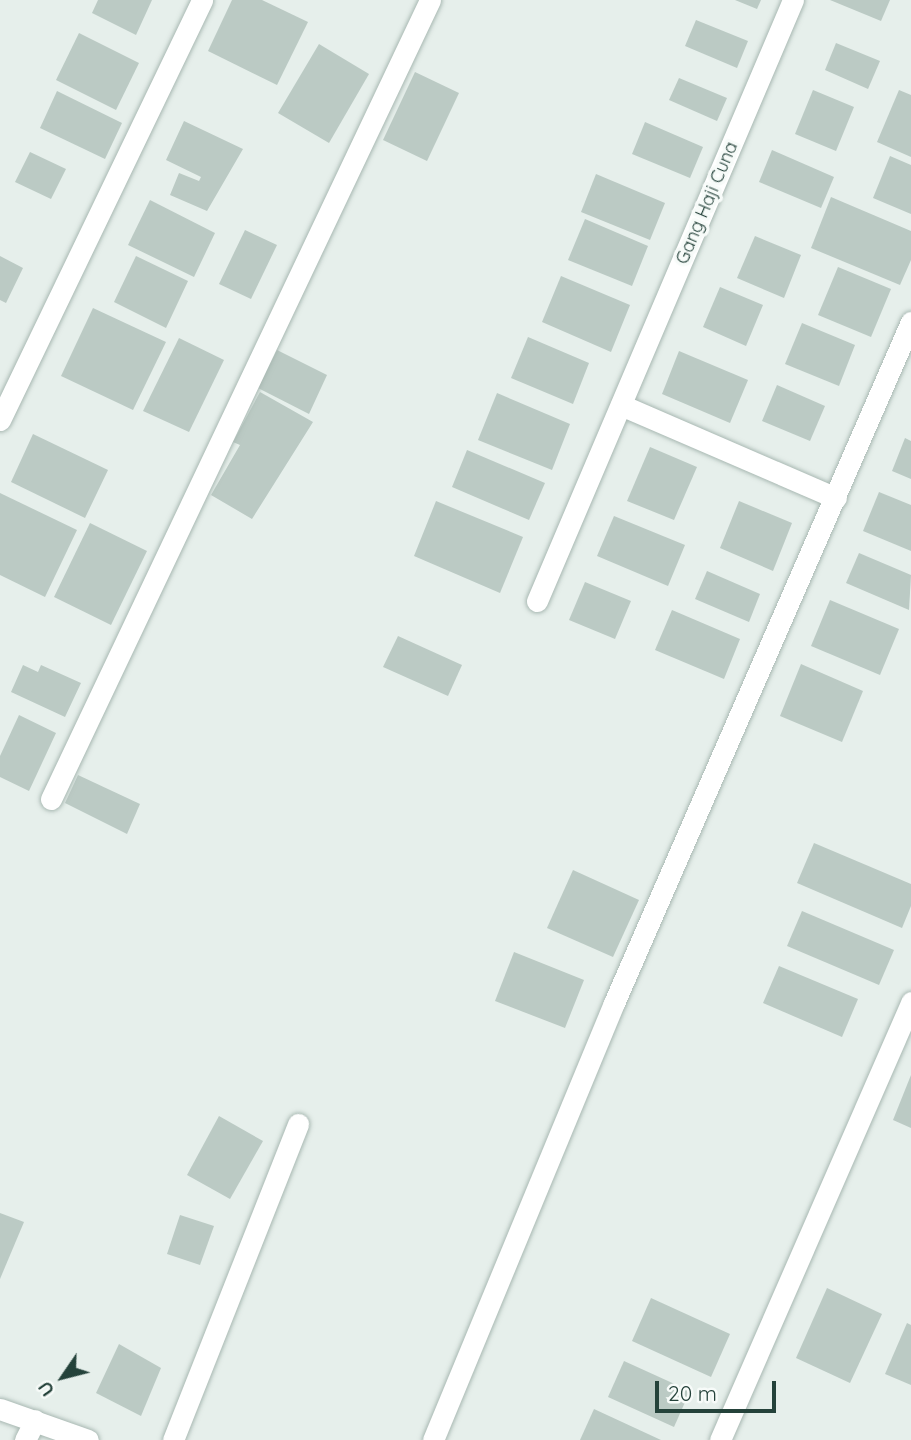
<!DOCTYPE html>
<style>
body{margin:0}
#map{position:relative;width:911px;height:1440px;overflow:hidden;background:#e6efeb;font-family:Quicksand,sans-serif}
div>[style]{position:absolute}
.building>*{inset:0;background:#bbcac4}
.roads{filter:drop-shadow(0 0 2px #a8b8b2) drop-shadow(0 0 2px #a8b8b2)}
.street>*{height:21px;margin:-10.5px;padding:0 10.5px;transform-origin:10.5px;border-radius:10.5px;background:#fff}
span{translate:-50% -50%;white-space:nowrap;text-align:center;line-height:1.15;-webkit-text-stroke:7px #f7fbf9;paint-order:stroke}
.street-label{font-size:18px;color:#24423a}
.north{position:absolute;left:28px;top:1342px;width:70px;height:70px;-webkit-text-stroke:5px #f7fbf9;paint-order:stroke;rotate:235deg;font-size:19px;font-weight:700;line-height:28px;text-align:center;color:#24423a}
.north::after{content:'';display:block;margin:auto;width:24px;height:32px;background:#24423a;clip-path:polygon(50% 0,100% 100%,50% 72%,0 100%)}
.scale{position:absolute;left:655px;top:1381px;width:121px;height:32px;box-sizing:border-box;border:4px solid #24423a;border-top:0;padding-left:9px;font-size:21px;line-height:24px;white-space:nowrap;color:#24423a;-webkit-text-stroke:5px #f7fbf9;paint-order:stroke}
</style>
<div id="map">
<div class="building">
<div style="clip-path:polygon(98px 0,152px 0,136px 35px,92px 13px)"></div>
<div style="clip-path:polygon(232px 0,262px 0,308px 22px,277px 85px,208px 51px)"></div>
<div style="clip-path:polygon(735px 0,761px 0,757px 9px)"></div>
<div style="clip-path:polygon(830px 0,890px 0,881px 21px)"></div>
<div style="clip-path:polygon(696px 20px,748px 41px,737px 68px,685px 46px)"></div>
<div style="clip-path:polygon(79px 33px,139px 63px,116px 110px,56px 80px)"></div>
<div style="clip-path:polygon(836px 43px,880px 61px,868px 89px,825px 70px)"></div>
<div style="clip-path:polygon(319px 44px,369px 74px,329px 143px,278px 113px)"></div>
<div style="clip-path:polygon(415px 72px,459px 93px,427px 161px,383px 140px)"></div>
<div style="clip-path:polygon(679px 78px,727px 98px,717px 121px,669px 100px)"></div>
<div style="clip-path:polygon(813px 90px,854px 107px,836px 151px,795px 134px)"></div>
<div style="clip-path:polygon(899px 90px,911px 95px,911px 157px,877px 142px)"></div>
<div style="clip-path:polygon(57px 91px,122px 123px,105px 159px,40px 128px)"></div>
<div style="clip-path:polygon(184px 121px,243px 149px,207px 211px,170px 195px,179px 173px,199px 181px,201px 177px,166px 160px)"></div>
<div style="clip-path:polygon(645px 122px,703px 147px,690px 178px,632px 154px)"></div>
<div style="clip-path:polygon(772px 150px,834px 177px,821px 208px,759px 182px)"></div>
<div style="clip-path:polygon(30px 152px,66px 169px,51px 199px,15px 182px)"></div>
<div style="clip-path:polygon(890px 156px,911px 165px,911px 214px,873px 198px)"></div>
<div style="clip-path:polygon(596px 174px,665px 203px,650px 240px,581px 212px)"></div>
<div style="clip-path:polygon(831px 197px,911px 231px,911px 260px,900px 285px,811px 248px)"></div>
<div style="clip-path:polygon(150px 200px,215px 233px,194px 277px,128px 245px)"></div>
<div style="clip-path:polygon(585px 219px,648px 246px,632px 286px,568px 260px)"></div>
<div style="clip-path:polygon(245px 230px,277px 245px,251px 299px,219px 284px)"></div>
<div style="clip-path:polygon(755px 236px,801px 255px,784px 298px,737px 278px)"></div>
<div style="clip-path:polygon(0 256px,23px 268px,6px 303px,0 300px)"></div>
<div style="clip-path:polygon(136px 256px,188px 281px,166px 328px,114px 302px)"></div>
<div style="clip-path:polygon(838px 267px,891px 289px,871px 337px,818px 315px)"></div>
<div style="clip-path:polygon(561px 276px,630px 305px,611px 352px,542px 322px)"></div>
<div style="clip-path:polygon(720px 287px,763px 305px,746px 346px,703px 327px)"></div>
<div style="clip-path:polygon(93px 308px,166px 342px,133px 410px,61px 376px)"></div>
<div style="clip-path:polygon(802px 323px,855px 345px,839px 386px,785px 364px)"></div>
<div style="clip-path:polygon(528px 337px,589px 363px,573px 404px,511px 378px)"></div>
<div style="clip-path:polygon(179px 338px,224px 360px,189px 432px,143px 411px)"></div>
<div style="clip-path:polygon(277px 350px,327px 375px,309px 414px,258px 388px)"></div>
<div style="clip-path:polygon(679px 351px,748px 380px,730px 423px,662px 394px)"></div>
<div style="clip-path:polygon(777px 385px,825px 406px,810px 441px,762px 421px)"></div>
<div style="clip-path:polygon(260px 392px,313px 422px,252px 519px,211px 495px,240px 445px,233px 442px)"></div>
<div style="clip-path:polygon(497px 393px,570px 424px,552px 470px,478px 440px)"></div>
<div style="clip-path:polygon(33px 434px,108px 470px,85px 518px,11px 482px)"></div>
<div style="clip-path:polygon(905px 438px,911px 441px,911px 479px,892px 471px)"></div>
<div style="clip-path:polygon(650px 447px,697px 467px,674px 520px,627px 501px)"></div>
<div style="clip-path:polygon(467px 450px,545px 483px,529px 520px,452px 487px)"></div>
<div style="clip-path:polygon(879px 492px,911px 505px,911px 551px,863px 531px)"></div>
<div style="clip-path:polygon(0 493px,77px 530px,45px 597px,0 575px)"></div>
<div style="clip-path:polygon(436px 501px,523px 537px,500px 593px,414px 556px)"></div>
<div style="clip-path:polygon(739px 501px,792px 523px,773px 571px,720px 548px)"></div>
<div style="clip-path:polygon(614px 516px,685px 545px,668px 586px,597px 556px)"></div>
<div style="clip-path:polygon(90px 523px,147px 551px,111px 625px,54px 597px)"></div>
<div style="clip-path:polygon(859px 553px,911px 575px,909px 610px,846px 583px)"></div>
<div style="clip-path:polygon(707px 571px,760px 594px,749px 622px,695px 599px)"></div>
<div style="clip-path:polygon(585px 582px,631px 601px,615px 639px,569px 620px)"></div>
<div style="clip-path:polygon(830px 600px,899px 629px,880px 675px,811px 646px)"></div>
<div style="clip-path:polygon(672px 610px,740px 639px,724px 679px,655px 650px)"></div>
<div style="clip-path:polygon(398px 636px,462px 665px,448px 696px,383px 667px)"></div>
<div style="clip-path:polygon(801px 664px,863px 691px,842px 742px,780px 716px)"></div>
<div style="clip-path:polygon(23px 665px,38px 672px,41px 665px,81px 683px,65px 717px,11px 692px)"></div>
<div style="clip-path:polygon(19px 715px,56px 733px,29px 791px,0 777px,0 756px)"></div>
<div style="clip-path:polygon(78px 775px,140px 804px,127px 834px,65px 803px)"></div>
<div style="clip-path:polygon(814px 843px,911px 884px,911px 906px,902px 928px,797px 883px)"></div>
<div style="clip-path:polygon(573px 870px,639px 900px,613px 957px,547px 928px)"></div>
<div style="clip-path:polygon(802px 911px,894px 950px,879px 985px,787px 946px)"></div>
<div style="clip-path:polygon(514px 952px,584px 980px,565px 1028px,495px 1001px)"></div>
<div style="clip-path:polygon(779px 966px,858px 999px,842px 1037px,763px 1003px)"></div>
<div style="clip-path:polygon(911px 1075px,911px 1128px,893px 1120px)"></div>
<div style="clip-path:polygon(219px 1116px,263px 1141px,230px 1199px,187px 1175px)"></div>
<div style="clip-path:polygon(0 1213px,24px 1222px,0 1279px)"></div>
<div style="clip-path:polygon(180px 1215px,214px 1226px,200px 1265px,167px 1254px)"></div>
<div style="clip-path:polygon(827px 1288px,882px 1314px,850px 1383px,796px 1358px)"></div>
<div style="clip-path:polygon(651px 1298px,730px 1334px,711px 1377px,632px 1341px)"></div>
<div style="clip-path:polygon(907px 1323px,911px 1325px,911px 1385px,885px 1374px)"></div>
<div style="clip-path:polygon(119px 1344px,161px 1368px,141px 1416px,96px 1393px)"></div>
<div style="clip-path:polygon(624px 1361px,690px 1391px,674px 1427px,608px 1397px)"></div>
<div style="clip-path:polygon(594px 1409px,661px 1440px,580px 1440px)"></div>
</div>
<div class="roads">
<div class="street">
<div style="left:621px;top:405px;width:234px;rotate:23.4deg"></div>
<div style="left:0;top:420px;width:466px;rotate:-64.3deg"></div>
<div style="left:537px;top:601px;width:653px;rotate:-66.93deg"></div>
<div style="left:51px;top:799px;width:884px;rotate:-64.62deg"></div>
<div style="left:0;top:1409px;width:93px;rotate:19.4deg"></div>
<div style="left:25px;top:1440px;width:22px;rotate:-63deg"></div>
<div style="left:173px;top:1440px;width:340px;rotate:-68.4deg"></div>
<div style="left:433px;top:1440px;width:473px;rotate:-67.5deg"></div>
<div style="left:614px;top:1003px;width:743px;rotate:-66.44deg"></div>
<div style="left:720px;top:1440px;width:478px;rotate:-66.4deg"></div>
</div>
</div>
<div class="street-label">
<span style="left:707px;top:203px;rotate:-67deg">Gang Haji Cuna</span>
</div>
<div class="north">U</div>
<div class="scale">20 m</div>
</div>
